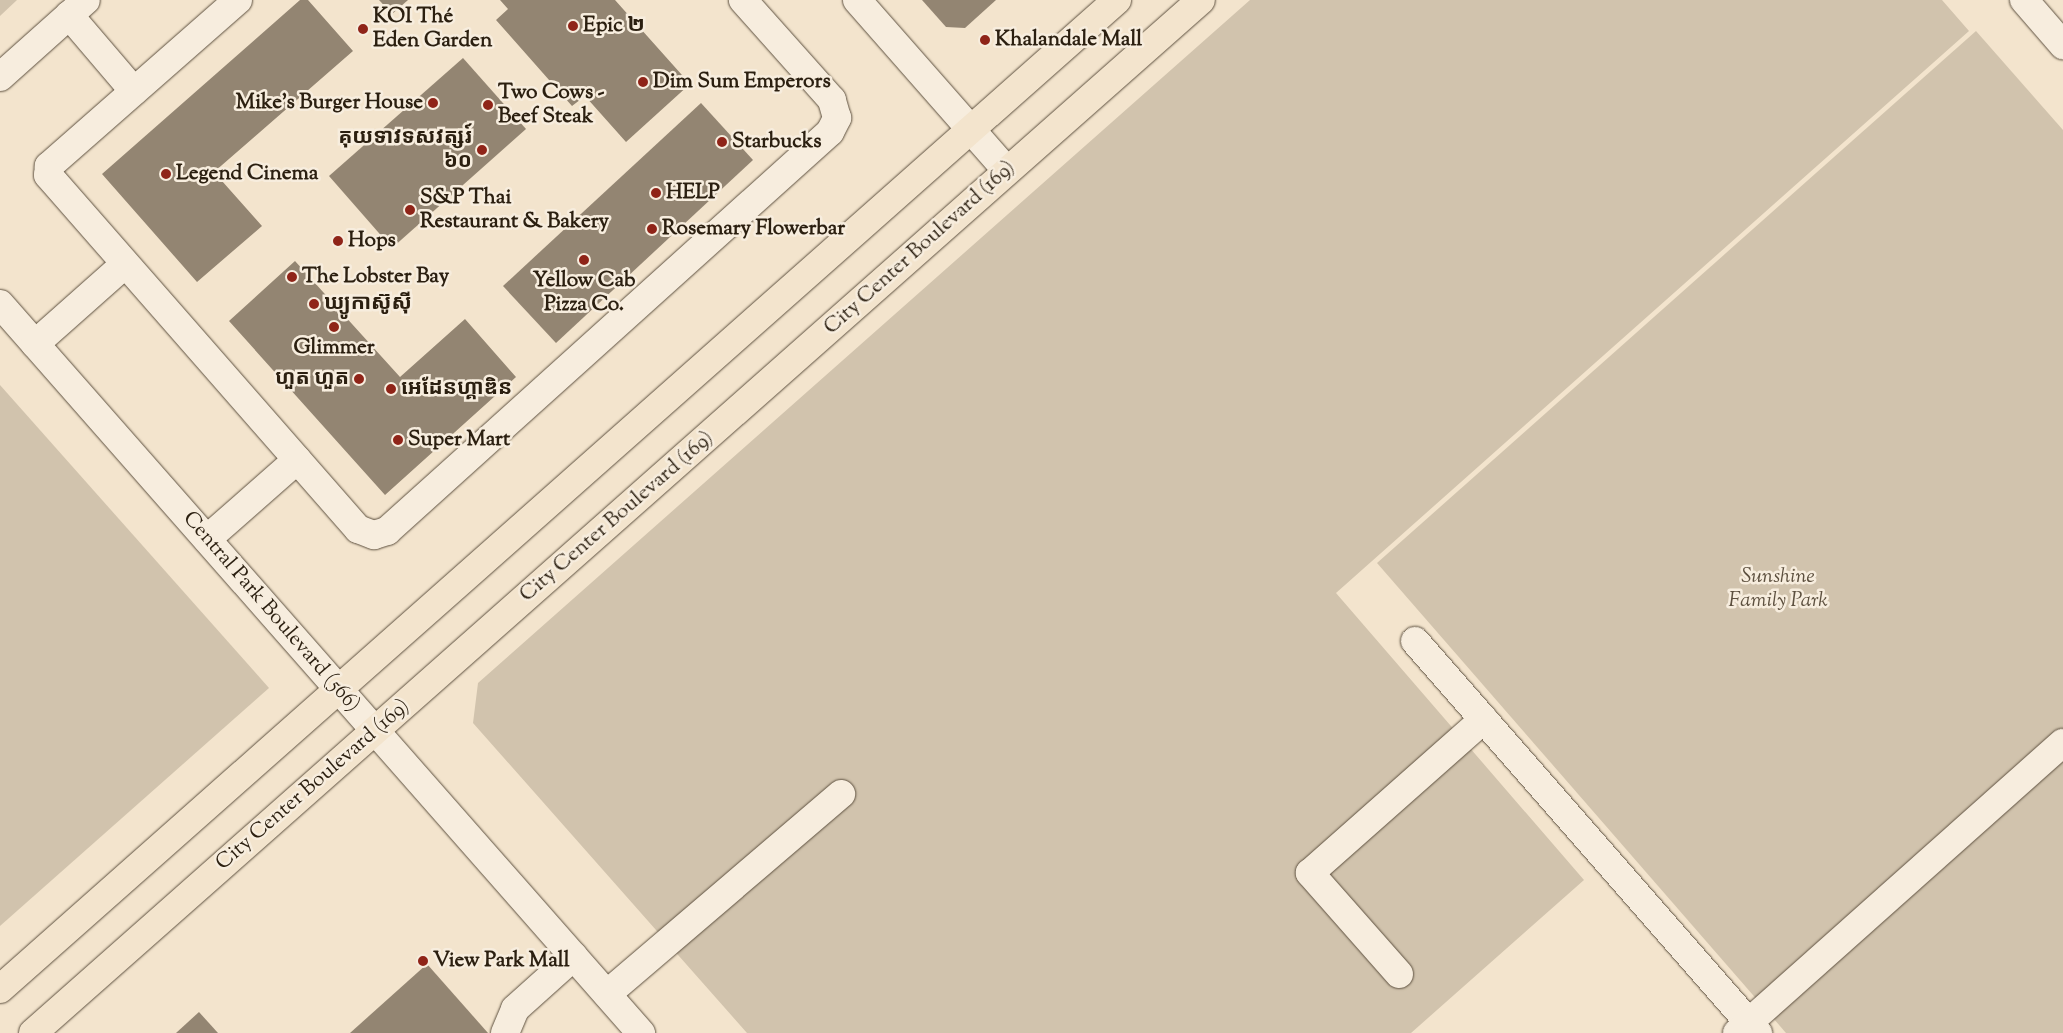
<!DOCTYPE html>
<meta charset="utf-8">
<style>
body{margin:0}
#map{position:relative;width:2063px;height:1033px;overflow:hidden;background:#f3e4cd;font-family:"Sorts Mill Goudy","Noto Sans Khmer",serif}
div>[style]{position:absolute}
.green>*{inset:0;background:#d1c3ad}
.building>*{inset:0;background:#938572}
.roads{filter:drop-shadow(0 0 1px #5d503f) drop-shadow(0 0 1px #5d503f)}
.minor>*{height:28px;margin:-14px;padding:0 14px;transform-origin:14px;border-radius:14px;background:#f7edde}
.major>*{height:28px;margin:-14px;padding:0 14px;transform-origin:14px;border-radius:14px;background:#f3e4cd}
.dots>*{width:14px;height:14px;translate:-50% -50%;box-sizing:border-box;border:2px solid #f7edde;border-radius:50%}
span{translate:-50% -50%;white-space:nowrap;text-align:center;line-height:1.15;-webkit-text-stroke:5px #f7edde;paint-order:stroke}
.poi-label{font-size:21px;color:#2b1f10;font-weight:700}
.left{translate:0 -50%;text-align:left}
.right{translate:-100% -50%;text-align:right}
.street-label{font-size:21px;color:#2b1f10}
.park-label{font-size:21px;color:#5d503f;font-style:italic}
</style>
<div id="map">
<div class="green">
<div style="clip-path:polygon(0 0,17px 0,0 16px)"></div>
<div style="clip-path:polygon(1250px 0,1942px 0,1969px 31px,1336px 593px,1584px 880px,1411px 1033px,747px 1033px,473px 723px,478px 683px)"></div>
<div style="clip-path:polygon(1976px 31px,2063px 130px,2063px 1033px,1786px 1033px,1377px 563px)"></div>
<div style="clip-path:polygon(0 385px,269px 688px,0 926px)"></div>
</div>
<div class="building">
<div style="clip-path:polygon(300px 0,308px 0,353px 51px,214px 172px,262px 226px,197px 282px,102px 174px)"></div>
<div style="clip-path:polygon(379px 0,408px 0,392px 14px)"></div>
<div style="clip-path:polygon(500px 0,615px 0,690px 84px,626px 142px,585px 96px,572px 106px,496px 20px,508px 9px)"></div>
<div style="clip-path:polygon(922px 0,996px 0,965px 28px,946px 27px)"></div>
<div style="clip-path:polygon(463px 58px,526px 129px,392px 248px,329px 176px)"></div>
<div style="clip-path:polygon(701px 103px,753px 160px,556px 343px,503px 286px)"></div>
<div style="clip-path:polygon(295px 261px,400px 377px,465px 319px,516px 377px,385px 495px,229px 321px)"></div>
<div style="clip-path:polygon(427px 964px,488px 1033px,350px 1033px)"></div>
<div style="clip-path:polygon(199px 1012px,218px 1033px,176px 1033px)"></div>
</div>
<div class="roads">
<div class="minor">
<div style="left:238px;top:0;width:252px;rotate:138.7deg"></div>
<div style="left:49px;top:166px;width:9px;rotate:96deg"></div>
<div style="left:48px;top:175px;width:471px;rotate:48.8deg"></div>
<div style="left:358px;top:529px;width:17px;rotate:21deg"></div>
<div style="left:374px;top:535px;width:14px;rotate:-17deg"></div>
<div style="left:387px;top:531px;width:596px;rotate:-42.01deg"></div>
<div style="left:830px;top:132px;width:16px;rotate:-63deg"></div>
<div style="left:837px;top:118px;width:19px;rotate:-106deg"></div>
<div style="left:832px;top:100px;width:134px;rotate:-131.7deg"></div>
<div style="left:857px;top:0;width:227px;rotate:48.7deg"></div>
<div style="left:2024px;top:0;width:60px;rotate:49.1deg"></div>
<div style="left:69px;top:15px;width:100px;rotate:49.5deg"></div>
<div style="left:0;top:77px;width:115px;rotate:-41.8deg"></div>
<div style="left:0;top:304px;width:971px;rotate:48.68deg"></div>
<div style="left:35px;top:344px;width:119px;rotate:-41.6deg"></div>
<div style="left:207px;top:539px;width:120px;rotate:-41.3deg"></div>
<div style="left:1415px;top:641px;width:521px;rotate:48.81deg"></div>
<div style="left:1399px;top:974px;width:135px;rotate:-131.4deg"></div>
<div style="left:1310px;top:873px;width:232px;rotate:-41.5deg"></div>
<div style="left:607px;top:994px;width:308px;rotate:-40.5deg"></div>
<div style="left:505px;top:1033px;width:26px;rotate:-67deg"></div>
<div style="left:515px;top:1009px;width:79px;rotate:-41.9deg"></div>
<div style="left:1737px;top:1033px;width:436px;rotate:-41.7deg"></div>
</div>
<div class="major">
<div style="left:0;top:989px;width:1492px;rotate:-41.52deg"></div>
<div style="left:33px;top:1033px;width:1559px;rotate:-41.49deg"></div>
</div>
</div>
<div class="dots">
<div style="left:573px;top:26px;background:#8f2418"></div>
<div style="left:363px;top:29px;background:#8f2418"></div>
<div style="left:985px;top:40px;background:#8f2418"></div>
<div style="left:643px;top:82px;background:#8f2418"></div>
<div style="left:433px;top:103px;background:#8f2418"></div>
<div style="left:488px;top:105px;background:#8f2418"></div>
<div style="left:722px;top:142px;background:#8f2418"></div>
<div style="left:482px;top:150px;background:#8f2418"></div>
<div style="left:166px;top:174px;background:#8f2418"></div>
<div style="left:656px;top:193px;background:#8f2418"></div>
<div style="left:410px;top:210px;background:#8f2418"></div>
<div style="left:652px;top:229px;background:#8f2418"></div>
<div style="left:338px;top:241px;background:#8f2418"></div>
<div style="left:584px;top:260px;background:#8f2418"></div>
<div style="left:292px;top:277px;background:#8f2418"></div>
<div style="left:314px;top:304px;background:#8f2418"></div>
<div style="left:334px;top:327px;background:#8f2418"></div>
<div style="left:359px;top:379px;background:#8f2418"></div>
<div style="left:391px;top:389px;background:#8f2418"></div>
<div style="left:398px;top:440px;background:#8f2418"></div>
<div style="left:423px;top:961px;background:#8f2418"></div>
</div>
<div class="poi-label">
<span class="left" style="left:373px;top:29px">KOI Thé<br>Eden Garden</span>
<span class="left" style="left:583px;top:26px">Epic ២</span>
<span class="left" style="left:995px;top:40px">Khalandale Mall</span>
<span class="left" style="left:653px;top:82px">Dim Sum Emperors</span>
<span class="left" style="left:498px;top:105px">Two Cows -<br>Beef Steak</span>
<span class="right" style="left:423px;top:103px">Mike's Burger House</span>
<span class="right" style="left:472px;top:150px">គុយទាវទសវត្សរ៍<br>៦០</span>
<span class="left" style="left:732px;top:142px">Starbucks</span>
<span class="left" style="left:176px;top:174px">Legend Cinema</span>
<span class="left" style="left:666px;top:193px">HELP</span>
<span class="left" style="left:420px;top:210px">S&amp;P Thai<br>Restaurant &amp; Bakery</span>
<span class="left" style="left:662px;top:229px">Rosemary Flowerbar</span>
<span class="left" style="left:348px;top:241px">Hops</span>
<span class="left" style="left:302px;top:277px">The Lobster Bay</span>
<span style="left:584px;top:293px">Yellow Cab<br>Pizza Co.</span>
<span class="left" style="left:324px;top:304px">ឃ្យូកាស៊ូស៊ី</span>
<span style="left:334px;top:348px">Glimmer</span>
<span class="right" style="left:349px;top:379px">ហួត ហួត</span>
<span class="left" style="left:401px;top:389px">អេដែនហ្គាឌិន</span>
<span class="left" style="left:408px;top:440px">Super Mart</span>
<span class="left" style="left:433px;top:961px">View Park Mall</span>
</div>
<div class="street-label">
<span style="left:920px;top:248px;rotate:-42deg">City Center Boulevard (169)</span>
<span style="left:617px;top:517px;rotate:-41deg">City Center Boulevard (169)</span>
<span style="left:271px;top:612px;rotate:49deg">Central Park Boulevard (566)</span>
<span style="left:313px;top:785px;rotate:-41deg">City Center Boulevard (169)</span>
</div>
<div class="park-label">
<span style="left:1778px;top:589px">Sunshine<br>Family Park</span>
</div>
</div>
